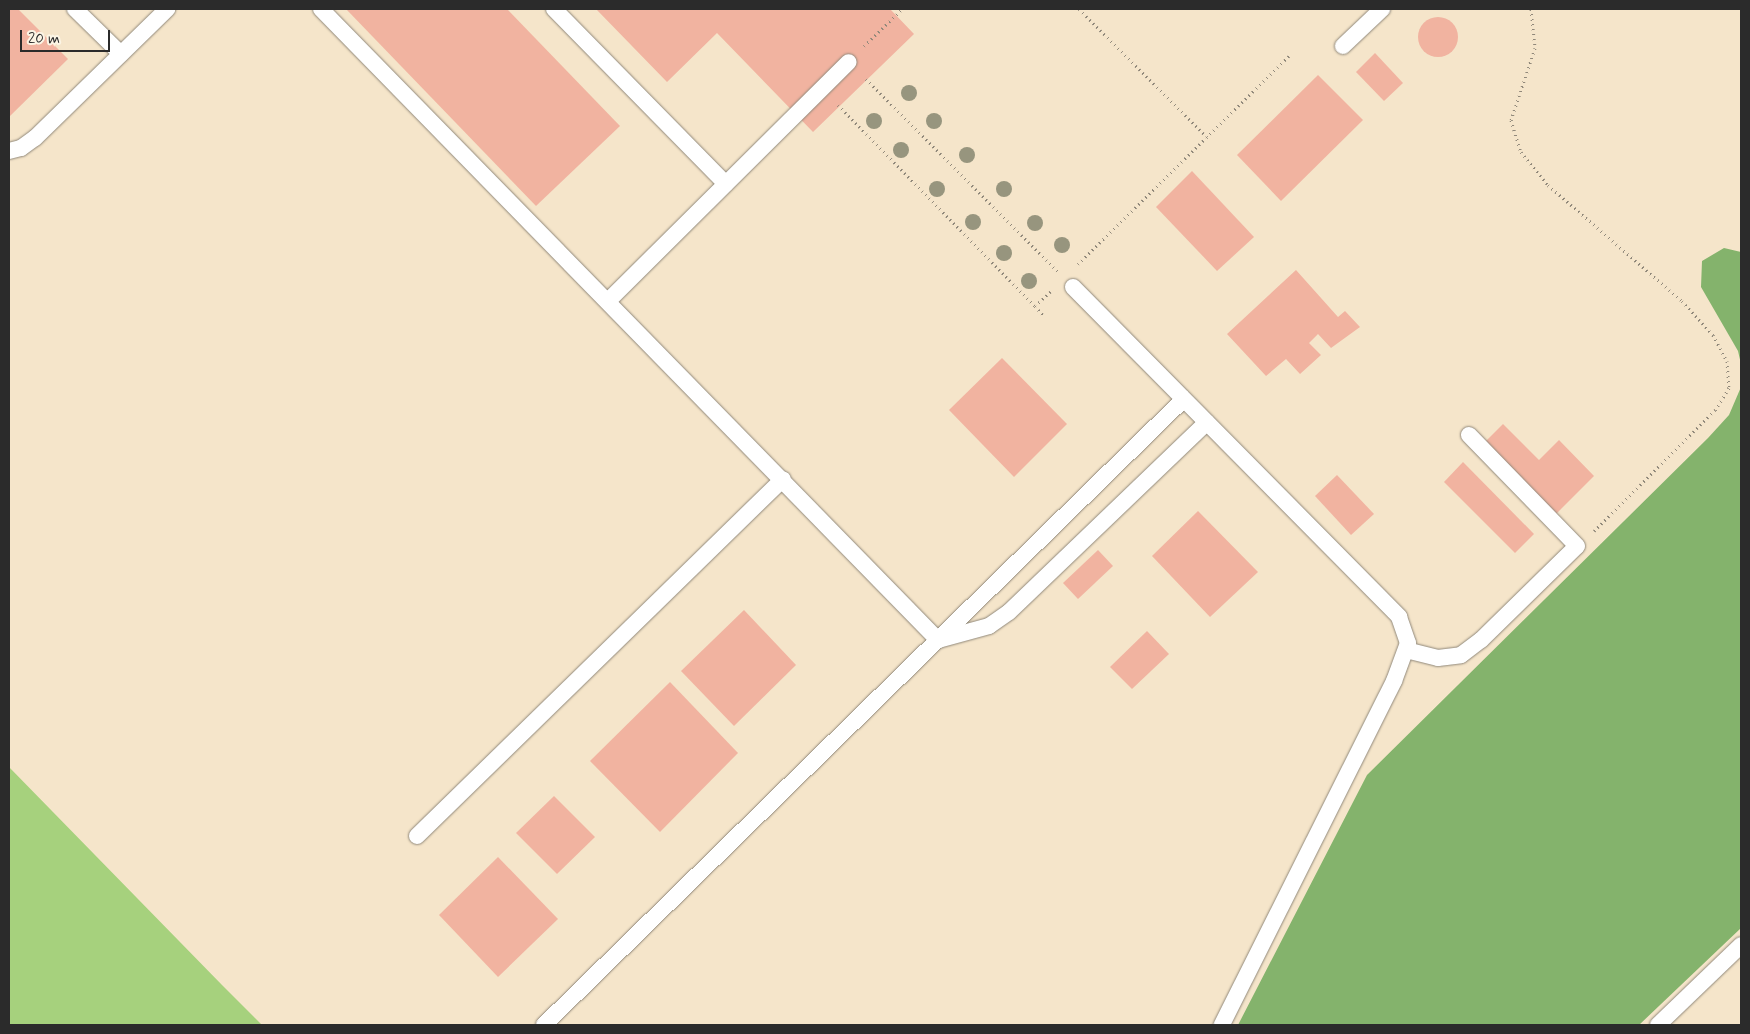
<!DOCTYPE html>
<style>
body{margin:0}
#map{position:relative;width:1750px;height:1034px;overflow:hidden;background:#f5e5ca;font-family:Mynerve,sans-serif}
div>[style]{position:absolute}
.green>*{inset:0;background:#a6d17d}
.forest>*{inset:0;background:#84b36c}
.building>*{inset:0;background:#f1b3a0}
.round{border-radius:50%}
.path>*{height:3px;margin-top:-1.5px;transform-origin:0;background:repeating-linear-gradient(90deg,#90887a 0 1px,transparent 0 5px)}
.roads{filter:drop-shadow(0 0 1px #90887a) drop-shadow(0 0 1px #90887a)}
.service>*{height:16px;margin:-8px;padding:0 8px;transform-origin:8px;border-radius:8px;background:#fff}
.trees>*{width:16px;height:16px;margin:-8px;border-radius:50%;background:#97957e}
span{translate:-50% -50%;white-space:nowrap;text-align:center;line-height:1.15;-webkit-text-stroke:5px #fcf5e5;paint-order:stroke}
.frame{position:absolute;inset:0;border:10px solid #2b2b2b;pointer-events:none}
.scale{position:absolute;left:20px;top:30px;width:90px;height:22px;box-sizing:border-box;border:2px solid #2b2b2b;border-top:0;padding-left:6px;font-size:15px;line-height:18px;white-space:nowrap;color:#2b2b2b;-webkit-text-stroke:4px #fcf5e5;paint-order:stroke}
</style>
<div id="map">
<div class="green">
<div style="clip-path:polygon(9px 767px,222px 985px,262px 1025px,9px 1025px)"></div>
</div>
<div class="forest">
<div style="clip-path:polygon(1724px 248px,1741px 252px,1741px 364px,1738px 351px,1701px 287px,1702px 261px)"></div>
<div style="clip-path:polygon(1741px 387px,1741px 928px,1639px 1025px,1238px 1025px,1367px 775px,1708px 438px,1729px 415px)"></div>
</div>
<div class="building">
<div style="clip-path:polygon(9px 9px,18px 9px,68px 59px,9px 117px)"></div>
<div style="clip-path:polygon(346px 9px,507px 9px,620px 126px,536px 206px)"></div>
<div style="clip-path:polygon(596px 9px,890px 9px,914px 34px,813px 132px,717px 33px,667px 82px)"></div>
<div class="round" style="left:1418px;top:17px;width:40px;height:40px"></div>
<div style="clip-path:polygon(1375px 53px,1403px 83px,1384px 101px,1356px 72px)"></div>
<div style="clip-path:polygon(1318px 75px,1363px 120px,1281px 201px,1237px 155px)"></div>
<div style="clip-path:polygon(1192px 171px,1254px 237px,1217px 271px,1156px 207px)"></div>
<div style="clip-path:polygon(1296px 270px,1338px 317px,1345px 311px,1360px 327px,1331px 348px,1318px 334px,1309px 343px,1321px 355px,1300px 374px,1286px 359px,1266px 376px,1227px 334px)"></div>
<div style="clip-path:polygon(1002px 358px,1067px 424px,1014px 477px,949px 410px)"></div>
<div style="clip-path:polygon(1503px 424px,1539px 460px,1559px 440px,1594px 476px,1556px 514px,1485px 442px)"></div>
<div style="clip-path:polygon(1463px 462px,1534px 534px,1515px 553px,1444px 482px)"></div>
<div style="clip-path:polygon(1337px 475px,1374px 514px,1351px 535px,1315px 496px)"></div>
<div style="clip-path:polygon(1198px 511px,1258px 572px,1210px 617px,1152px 556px)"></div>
<div style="clip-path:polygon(1098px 550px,1113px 566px,1078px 599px,1063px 583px)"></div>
<div style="clip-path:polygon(744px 610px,796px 665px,734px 726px,681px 671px)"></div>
<div style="clip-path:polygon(1147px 631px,1169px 654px,1132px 689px,1110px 667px)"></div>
<div style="clip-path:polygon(670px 682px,738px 753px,660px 832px,590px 761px)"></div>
<div style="clip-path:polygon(554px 796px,595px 837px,557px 874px,516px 833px)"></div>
<div style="clip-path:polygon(498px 857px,558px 919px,498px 977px,439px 915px)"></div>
</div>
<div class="path">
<div style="left:1079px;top:9px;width:181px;rotate:45deg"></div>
<div style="left:1531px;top:9px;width:39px;rotate:84deg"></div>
<div style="left:1535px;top:48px;width:76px;rotate:108.4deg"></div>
<div style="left:1511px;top:120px;width:34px;rotate:73deg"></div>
<div style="left:1521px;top:152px;width:43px;rotate:50.7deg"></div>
<div style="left:1548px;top:185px;width:177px;rotate:40.9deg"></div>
<div style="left:1682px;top:301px;width:46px;rotate:47.6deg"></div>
<div style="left:1713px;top:335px;width:30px;rotate:62deg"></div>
<div style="left:1727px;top:361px;width:27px;rotate:86deg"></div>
<div style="left:1729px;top:388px;width:26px;rotate:122deg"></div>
<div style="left:1715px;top:410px;width:171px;rotate:135deg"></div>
<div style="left:864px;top:46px;width:53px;rotate:-44.2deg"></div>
<div style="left:866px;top:79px;width:271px;rotate:45.1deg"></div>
<div style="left:838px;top:105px;width:281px;rotate:45.6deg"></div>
<div style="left:1035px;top:306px;width:22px;rotate:-43deg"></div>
<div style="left:1078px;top:264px;width:299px;rotate:-44.6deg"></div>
<div style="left:1035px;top:306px;width:13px;rotate:48deg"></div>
</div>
<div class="roads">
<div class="service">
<div style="left:75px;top:9px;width:64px;rotate:44.4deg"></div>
<div style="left:321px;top:9px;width:883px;rotate:45.64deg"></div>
<div style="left:938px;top:640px;width:53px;rotate:-15.4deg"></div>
<div style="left:989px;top:626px;width:24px;rotate:-35deg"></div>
<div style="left:1009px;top:612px;width:274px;rotate:-43.8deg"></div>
<div style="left:554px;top:9px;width:245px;rotate:45.5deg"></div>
<div style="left:1343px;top:46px;width:54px;rotate:-43.5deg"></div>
<div style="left:9px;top:151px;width:12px;rotate:-14deg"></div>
<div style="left:21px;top:148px;width:17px;rotate:-36deg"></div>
<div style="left:35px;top:138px;width:185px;rotate:-44.3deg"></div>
<div style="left:1073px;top:287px;width:464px;rotate:45.3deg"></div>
<div style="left:1399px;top:617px;width:28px;rotate:71deg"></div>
<div style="left:1408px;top:643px;width:40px;rotate:110.2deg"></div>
<div style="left:1394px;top:681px;width:385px;rotate:116.6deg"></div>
<div style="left:608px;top:301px;width:339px;rotate:-44.8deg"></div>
<div style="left:1406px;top:650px;width:33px;rotate:14deg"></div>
<div style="left:1438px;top:658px;width:23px;rotate:-7deg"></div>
<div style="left:1461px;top:655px;width:25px;rotate:-37deg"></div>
<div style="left:1481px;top:640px;width:134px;rotate:-44.4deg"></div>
<div style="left:1577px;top:546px;width:155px;rotate:-134.2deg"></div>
<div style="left:417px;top:836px;width:511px;rotate:-44.29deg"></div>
<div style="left:544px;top:1025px;width:895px;rotate:-44.37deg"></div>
<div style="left:1658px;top:1025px;width:115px;rotate:-43.9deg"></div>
</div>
</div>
<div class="trees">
<div style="left:909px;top:93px"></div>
<div style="left:874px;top:121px"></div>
<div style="left:934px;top:121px"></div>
<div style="left:901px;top:150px"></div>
<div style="left:967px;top:155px"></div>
<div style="left:937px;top:189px"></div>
<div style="left:1004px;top:189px"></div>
<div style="left:973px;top:222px"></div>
<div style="left:1035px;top:223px"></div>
<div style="left:1062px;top:245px"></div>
<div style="left:1004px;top:253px"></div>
<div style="left:1029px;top:281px"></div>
</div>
<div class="frame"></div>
<div class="scale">20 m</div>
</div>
